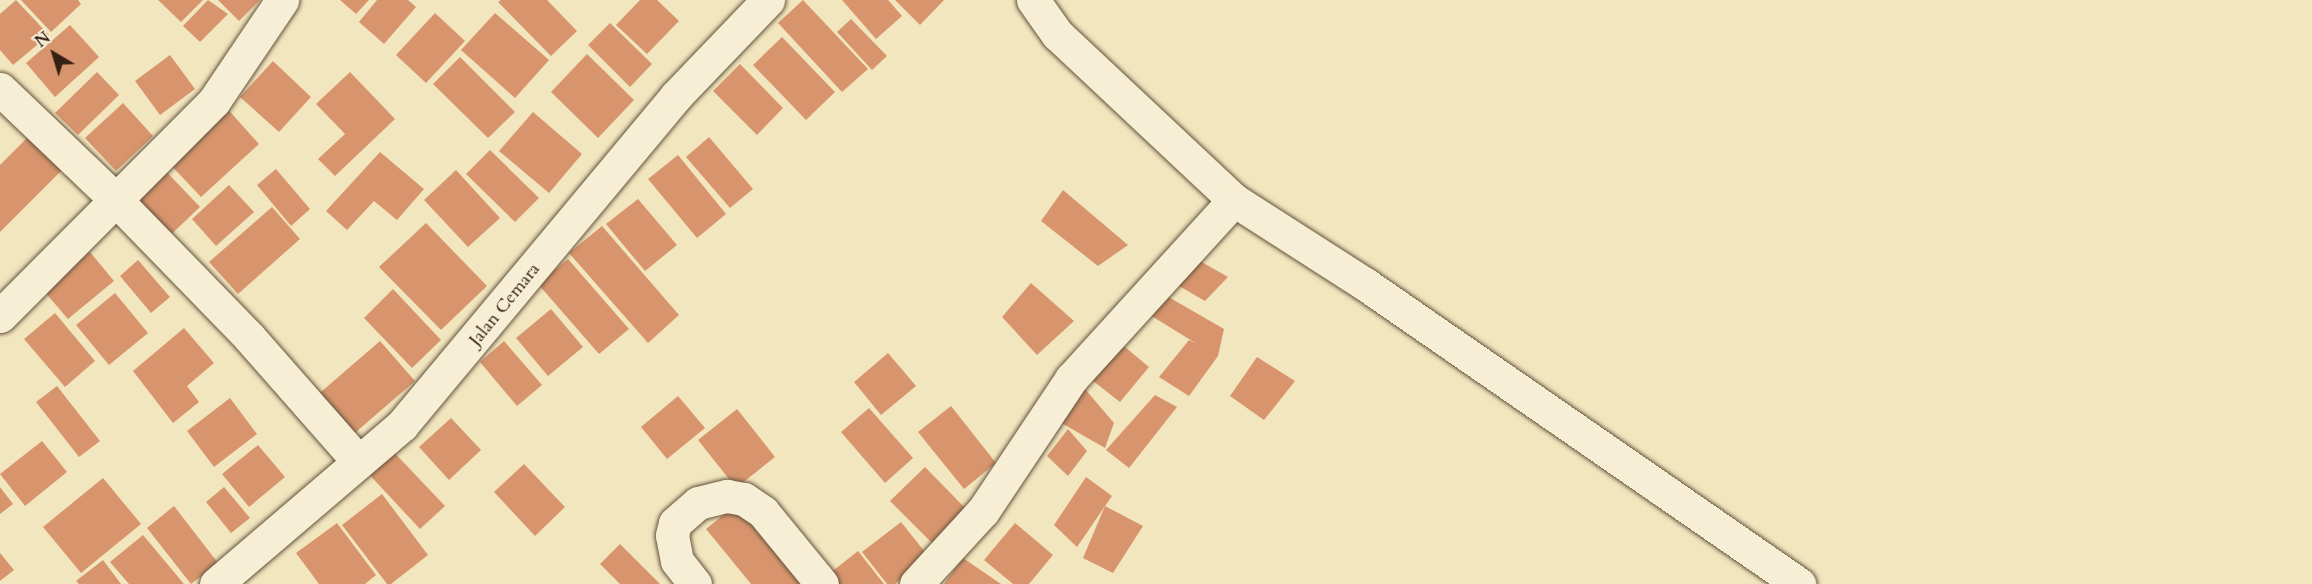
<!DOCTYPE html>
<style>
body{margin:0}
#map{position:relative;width:2312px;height:584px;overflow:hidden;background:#f2e6be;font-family:Cardo,serif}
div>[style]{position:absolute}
.building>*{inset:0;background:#d8956d}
.roads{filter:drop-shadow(0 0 2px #64523e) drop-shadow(0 0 2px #64523e)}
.minor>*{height:33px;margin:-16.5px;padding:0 16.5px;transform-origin:16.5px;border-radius:16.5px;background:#f7efd5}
.tertiary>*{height:33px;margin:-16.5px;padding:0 16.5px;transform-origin:16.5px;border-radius:16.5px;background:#f7efd5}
span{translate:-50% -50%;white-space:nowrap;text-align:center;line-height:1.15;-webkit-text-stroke:4.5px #f7efd5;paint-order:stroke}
.street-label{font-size:18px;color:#352113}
.north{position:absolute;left:24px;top:24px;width:60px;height:60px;-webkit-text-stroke:4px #f7efd5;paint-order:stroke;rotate:322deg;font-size:16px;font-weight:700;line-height:24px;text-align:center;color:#352113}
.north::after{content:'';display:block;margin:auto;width:21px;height:27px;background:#352113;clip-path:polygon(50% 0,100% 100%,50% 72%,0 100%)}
</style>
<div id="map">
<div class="building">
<div style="clip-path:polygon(16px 0,49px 35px,13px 65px,0 50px,0 14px)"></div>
<div style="clip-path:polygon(21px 0,78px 0,81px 4px,51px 32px)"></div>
<div style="clip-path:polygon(158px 0,203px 0,181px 22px)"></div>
<div style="clip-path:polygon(208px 0,228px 14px,200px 42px,183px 26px)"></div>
<div style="clip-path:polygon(218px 0,260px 0,239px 21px)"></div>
<div style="clip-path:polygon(340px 0,369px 0,356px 14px)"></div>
<div style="clip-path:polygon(377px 0,408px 0,416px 7px,384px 44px,359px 22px)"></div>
<div style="clip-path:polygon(501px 0,547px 0,577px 31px,551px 56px,498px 2px)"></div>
<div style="clip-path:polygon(640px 0,657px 0,679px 21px,647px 54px,616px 25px)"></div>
<div style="clip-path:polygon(803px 0,868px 69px,842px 92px,778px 23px)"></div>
<div style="clip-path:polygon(842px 0,888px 0,902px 16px,876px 39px)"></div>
<div style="clip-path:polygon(895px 0,944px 0,920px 25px)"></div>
<div style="clip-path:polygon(435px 13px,465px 41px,426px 83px,396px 55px)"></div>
<div style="clip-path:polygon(495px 13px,549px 60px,515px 98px,461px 50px)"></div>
<div style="clip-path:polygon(851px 19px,887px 56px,872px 70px,837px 32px)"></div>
<div style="clip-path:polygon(610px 23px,652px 64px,630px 87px,588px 45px)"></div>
<div style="clip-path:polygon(70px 25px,99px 57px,55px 97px,26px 63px)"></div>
<div style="clip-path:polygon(782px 37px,835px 92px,806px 120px,753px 65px)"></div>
<div style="clip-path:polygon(587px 54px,634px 100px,598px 138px,551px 92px)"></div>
<div style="clip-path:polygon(170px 55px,195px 89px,160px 115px,135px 81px)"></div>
<div style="clip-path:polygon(460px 57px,515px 112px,488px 138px,433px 84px)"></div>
<div style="clip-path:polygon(273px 61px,311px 97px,279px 132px,240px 97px)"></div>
<div style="clip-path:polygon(740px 64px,783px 108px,757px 135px,713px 91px)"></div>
<div style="clip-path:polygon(97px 72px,119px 95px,78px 135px,55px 113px)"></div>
<div style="clip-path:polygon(350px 72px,395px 119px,335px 176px,318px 159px,345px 134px,316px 104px)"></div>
<div style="clip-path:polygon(123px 103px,153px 136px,116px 171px,85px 138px)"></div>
<div style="clip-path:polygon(224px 105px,259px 144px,201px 197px,165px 159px)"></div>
<div style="clip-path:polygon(533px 112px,582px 154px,549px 193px,499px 151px)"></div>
<div style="clip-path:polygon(32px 133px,65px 167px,0 232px,0 165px)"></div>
<div style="clip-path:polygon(709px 137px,753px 189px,730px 208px,686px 157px)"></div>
<div style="clip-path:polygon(490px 150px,539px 198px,515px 222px,466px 174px)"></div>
<div style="clip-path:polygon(380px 152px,424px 189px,397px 220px,374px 201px,347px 230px,326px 211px)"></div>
<div style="clip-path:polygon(678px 155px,726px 214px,697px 238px,648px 179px)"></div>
<div style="clip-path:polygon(161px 166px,200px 207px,161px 244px,122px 203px)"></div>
<div style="clip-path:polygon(276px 169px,310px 209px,291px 226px,257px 185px)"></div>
<div style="clip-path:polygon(456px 170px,500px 218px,468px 247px,424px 200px)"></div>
<div style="clip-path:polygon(229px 185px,254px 212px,216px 246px,192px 219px)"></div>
<div style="clip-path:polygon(1063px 190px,1128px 245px,1098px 266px,1041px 221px)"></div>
<div style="clip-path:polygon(638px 199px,677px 245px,645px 271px,606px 224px)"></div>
<div style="clip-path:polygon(272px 207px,300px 239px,238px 294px,209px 262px)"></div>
<div style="clip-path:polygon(426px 223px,487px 286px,441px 330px,379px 267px)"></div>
<div style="clip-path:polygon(602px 226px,679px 315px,648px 343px,569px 253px)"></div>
<div style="clip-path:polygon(90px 252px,114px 281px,68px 319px,43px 290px)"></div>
<div style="clip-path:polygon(1193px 257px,1228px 277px,1205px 301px,1174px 283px)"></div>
<div style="clip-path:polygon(568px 259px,629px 329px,599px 354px,538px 284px)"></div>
<div style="clip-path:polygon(138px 260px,170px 297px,151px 313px,120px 276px)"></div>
<div style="clip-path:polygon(1031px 283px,1074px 321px,1037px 355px,1002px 317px)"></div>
<div style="clip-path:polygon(393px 289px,441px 340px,412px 368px,364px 318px)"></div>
<div style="clip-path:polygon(115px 293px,148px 333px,109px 365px,76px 325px)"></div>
<div style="clip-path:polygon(1165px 295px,1224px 329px,1218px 356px,1189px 396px,1159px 377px,1189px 340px,1197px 344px,1150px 315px)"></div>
<div style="clip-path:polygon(551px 309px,583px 347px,548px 376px,516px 338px)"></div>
<div style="clip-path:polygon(55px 313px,95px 361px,65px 387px,24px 339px)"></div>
<div style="clip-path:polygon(184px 328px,214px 363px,187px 386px,199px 402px,173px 423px,133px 371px)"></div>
<div style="clip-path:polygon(380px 341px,415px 381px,349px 438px,314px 398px)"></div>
<div style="clip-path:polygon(504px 341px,542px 385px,517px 406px,480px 362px)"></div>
<div style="clip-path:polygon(1119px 342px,1149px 367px,1120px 402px,1088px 377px)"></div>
<div style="clip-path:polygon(888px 353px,916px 386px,881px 415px,854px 382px)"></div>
<div style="clip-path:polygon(1257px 357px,1295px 381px,1264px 420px,1230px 396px)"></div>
<div style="clip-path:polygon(1079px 382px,1114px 423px,1105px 448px,1051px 417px)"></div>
<div style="clip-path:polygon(57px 386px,100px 441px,79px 457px,36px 402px)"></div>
<div style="clip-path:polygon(1155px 395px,1177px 407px,1129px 468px,1106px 450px)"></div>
<div style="clip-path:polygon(678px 396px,705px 428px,667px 459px,641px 427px)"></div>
<div style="clip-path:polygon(230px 398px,257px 434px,214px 467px,187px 431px)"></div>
<div style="clip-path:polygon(951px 406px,996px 463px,964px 489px,918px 432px)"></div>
<div style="clip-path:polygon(869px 408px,913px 458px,885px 483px,841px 432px)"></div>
<div style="clip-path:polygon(737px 409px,775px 457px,736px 488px,698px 440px)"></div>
<div style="clip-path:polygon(451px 418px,481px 450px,449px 480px,419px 447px)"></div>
<div style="clip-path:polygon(1068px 429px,1087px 451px,1068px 476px,1047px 456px)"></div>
<div style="clip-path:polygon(42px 441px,67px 472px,25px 506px,0 474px)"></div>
<div style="clip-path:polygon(258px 445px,285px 477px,249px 507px,222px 474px)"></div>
<div style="clip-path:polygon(389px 447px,445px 506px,420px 529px,365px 470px)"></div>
<div style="clip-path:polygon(524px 464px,565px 507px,535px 536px,494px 492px)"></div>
<div style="clip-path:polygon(925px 467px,970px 513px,935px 546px,890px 501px)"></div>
<div style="clip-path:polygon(1086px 477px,1112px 496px,1077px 547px,1054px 525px)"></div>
<div style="clip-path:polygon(103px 478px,141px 524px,81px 573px,43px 527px)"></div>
<div style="clip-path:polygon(0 487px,13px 504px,0 514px)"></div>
<div style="clip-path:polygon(224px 487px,250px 518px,231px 533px,206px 502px)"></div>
<div style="clip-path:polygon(382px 494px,428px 555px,391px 584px,387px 584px,342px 525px)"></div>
<div style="clip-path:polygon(742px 500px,802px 584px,751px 584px,706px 529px)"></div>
<div style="clip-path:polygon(174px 506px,218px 563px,191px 584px,147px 528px)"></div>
<div style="clip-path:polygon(1105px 506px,1143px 526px,1113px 573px,1083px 558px)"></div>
<div style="clip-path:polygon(901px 522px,929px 557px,895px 584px,887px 584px,862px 552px)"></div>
<div style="clip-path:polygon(337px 523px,376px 575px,365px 584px,319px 584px,296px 553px)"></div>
<div style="clip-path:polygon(1015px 523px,1053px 555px,1029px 584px,1013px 584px,984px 560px)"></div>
<div style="clip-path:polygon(143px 535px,184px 584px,129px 584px,110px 562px)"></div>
<div style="clip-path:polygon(620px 544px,660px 584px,620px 584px,600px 564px)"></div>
<div style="clip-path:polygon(858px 551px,884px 584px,830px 584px,825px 577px)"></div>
<div style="clip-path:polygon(0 553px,14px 570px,0 581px)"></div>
<div style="clip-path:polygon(963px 558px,1001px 584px,944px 584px)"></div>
<div style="clip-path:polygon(103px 560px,121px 584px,79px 584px,76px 581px)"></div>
</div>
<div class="roads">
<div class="minor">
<div style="left:1033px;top:0;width:42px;rotate:54.8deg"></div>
<div style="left:1057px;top:34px;width:243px;rotate:43.2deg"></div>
<div style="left:1234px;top:200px;width:156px;rotate:32.7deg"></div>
<div style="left:1365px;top:284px;width:528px;rotate:34.65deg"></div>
<div style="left:0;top:316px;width:303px;rotate:-45.1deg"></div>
<div style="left:214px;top:101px;width:122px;rotate:-56deg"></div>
<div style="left:695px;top:584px;width:29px;rotate:-128deg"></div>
<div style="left:677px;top:561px;width:26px;rotate:-101deg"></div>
<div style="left:672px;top:535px;width:12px;rotate:-76deg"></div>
<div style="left:675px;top:523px;width:30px;rotate:-41deg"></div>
<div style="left:698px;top:503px;width:30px;rotate:-14deg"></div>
<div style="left:727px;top:496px;width:17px;rotate:10deg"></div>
<div style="left:744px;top:499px;width:23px;rotate:34deg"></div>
<div style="left:763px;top:512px;width:93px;rotate:50.7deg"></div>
<div style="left:916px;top:584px;width:99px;rotate:-47.5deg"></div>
<div style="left:983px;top:511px;width:159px;rotate:-56.3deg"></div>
<div style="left:1071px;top:379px;width:242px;rotate:-47.7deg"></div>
</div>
<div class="tertiary">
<div style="left:0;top:89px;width:161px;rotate:43.7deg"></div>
<div style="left:116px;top:200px;width:191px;rotate:45.8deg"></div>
<div style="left:249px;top:337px;width:165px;rotate:48.7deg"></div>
<div style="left:216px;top:584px;width:245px;rotate:-40.5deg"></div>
<div style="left:402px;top:425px;width:428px;rotate:-50.2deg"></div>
<div style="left:676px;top:96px;width:133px;rotate:-46.2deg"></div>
</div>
</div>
<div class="street-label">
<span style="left:505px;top:305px;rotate:-51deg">Jalan Cemara</span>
</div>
<div class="north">N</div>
</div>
